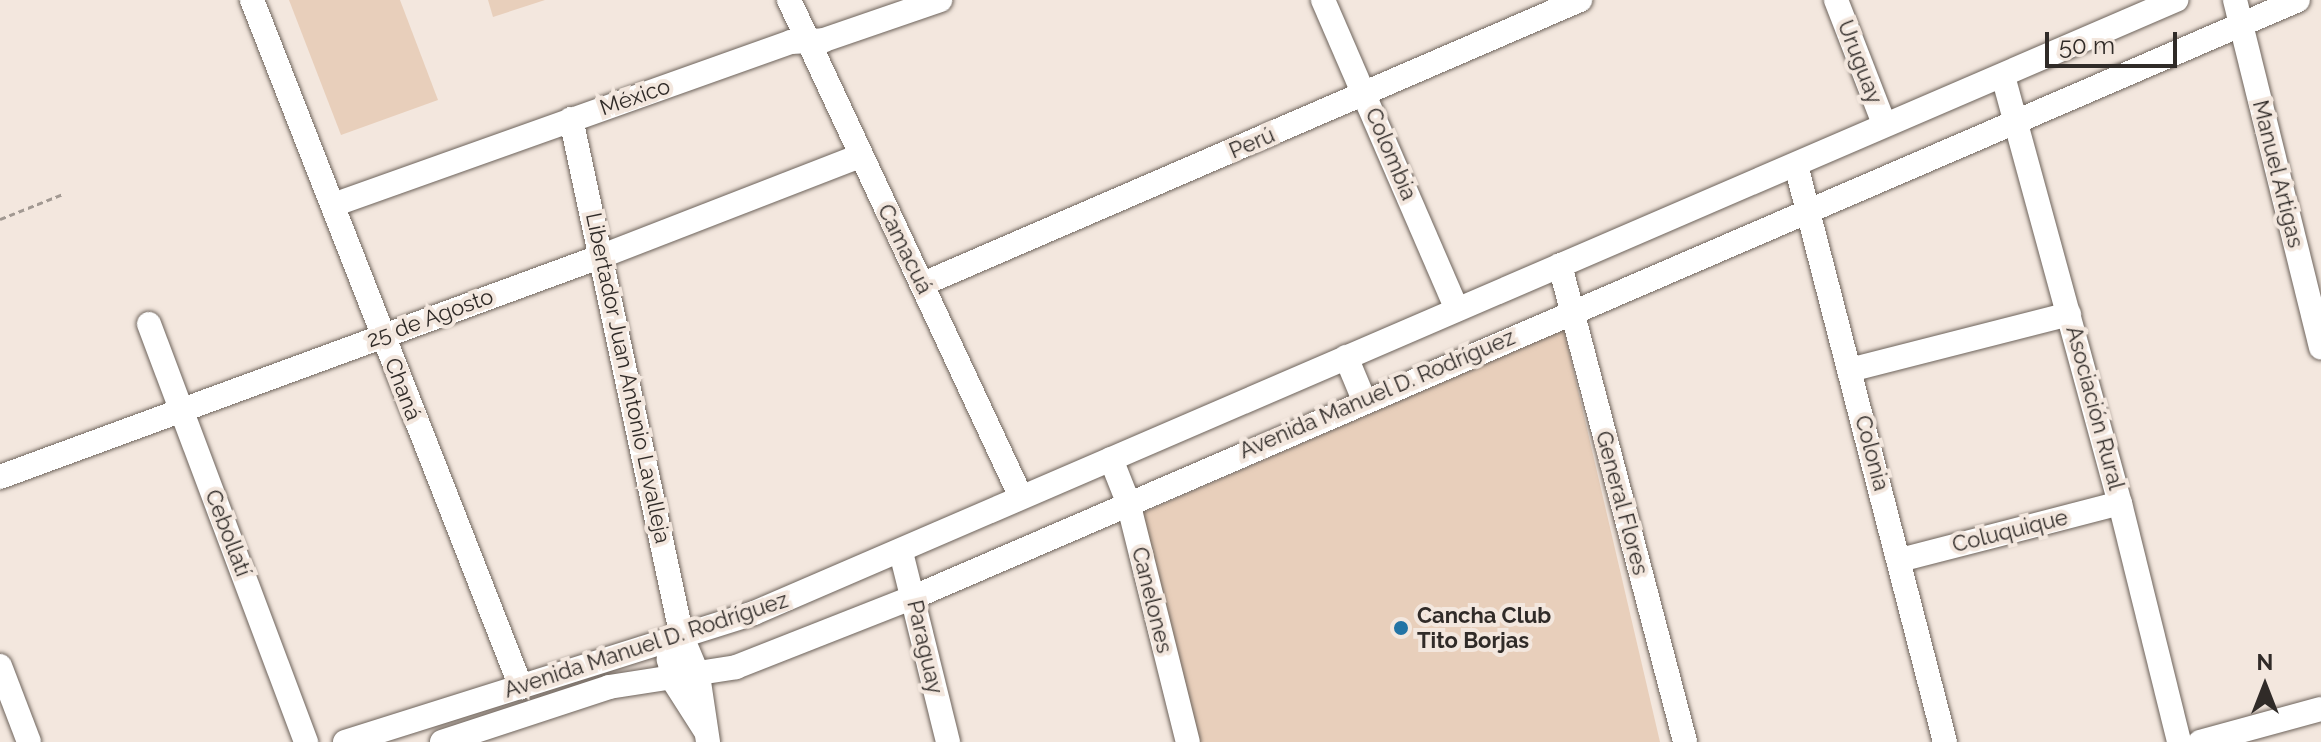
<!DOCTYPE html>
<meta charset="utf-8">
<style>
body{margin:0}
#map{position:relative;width:2321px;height:742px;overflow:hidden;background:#f3e7de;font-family:Raleway,sans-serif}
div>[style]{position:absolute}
.green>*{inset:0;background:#e8cfbb}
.path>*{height:3px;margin-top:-1.5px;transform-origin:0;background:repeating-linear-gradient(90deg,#a29992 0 6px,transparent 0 10px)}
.roads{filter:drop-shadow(0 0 2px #6d635b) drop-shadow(0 0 2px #6d635b)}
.minor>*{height:24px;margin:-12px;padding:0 12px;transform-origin:12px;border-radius:12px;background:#fff}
.dots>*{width:22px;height:22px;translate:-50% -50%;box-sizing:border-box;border:4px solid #f3e7de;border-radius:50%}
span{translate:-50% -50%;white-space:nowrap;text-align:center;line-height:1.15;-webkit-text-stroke:8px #f3e7de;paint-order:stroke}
.street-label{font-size:22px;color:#302b28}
.poi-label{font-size:22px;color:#302b28;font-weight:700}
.left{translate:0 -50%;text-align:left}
.north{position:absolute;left:2225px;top:646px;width:80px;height:80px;-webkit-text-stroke:6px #f3e7de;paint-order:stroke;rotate:0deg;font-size:22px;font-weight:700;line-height:32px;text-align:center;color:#302b28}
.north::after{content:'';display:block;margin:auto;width:28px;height:36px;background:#302b28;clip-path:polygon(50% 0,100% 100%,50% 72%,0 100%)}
.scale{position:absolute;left:2045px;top:32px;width:132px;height:36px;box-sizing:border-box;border:4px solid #302b28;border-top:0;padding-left:10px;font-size:24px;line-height:28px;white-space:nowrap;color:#302b28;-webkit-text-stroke:6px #f3e7de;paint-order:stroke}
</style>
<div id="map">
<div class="green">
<div style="clip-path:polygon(289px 0,400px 0,438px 100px,341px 135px)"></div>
<div style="clip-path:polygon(488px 0,545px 0,493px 17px)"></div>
<div style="clip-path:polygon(1564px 330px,1660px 742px,1198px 742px,1140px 514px)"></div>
</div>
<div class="path">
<div style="left:0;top:219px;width:68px;rotate:-21.6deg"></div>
</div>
<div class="roads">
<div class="minor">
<div style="left:252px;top:0;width:738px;rotate:68.62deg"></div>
<div style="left:789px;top:0;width:548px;rotate:64.98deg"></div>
<div style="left:1323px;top:0;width:337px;rotate:66.6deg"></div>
<div style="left:1836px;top:0;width:133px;rotate:68.8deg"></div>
<div style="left:2235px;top:0;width:358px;rotate:76.1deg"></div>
<div style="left:2003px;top:76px;width:443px;rotate:74.7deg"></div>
<div style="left:2120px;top:503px;width:246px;rotate:76.1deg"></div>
<div style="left:571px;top:119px;width:530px;rotate:77.91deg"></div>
<div style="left:682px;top:637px;width:41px;rotate:67.2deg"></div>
<div style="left:698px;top:675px;width:68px;rotate:81.5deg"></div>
<div style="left:1796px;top:165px;width:596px;rotate:75.52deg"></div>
<div style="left:333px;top:205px;width:486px;rotate:-19.6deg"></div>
<div style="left:791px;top:42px;width:33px;rotate:-3deg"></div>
<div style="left:824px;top:40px;width:123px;rotate:-19deg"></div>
<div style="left:1560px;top:265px;width:493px;rotate:75.3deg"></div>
<div style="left:923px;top:284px;width:716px;rotate:-23.38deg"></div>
<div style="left:149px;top:324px;width:447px;rotate:69.4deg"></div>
<div style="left:1346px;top:357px;width:47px;rotate:67.3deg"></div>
<div style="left:1850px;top:370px;width:226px;rotate:-14.3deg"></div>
<div style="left:1111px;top:459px;width:46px;rotate:68.4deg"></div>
<div style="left:1128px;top:502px;width:247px;rotate:76deg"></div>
<div style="left:0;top:477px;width:641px;rotate:-20.16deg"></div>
<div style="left:602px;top:256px;width:277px;rotate:-21.2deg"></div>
<div style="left:901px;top:552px;width:196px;rotate:76.1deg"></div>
<div style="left:1900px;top:560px;width:227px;rotate:-14.5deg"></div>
<div style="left:682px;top:637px;width:26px;rotate:121deg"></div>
<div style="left:669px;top:659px;width:21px;rotate:79deg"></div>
<div style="left:673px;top:680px;width:59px;rotate:57.4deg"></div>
<div style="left:0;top:666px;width:81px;rotate:69.1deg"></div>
<div style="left:345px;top:742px;width:429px;rotate:-17.5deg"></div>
<div style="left:754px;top:613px;width:1549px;rotate:-23.32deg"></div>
<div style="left:442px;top:742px;width:176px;rotate:-18.2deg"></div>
<div style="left:609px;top:687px;width:129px;rotate:-8.9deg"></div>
<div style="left:736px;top:667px;width:191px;rotate:-21.5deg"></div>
<div style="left:914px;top:597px;width:1507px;rotate:-23.33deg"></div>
<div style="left:2200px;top:742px;width:125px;rotate:-15.3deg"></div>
</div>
</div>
<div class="dots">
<div style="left:1401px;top:628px;background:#2374a5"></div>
</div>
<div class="street-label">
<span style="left:1860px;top:62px;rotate:69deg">Uruguay</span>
<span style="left:635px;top:97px;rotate:-19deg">México</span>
<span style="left:1252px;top:143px;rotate:-23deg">Perú</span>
<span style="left:1391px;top:154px;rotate:67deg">Colombia</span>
<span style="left:2278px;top:174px;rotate:76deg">Manuel Artigas</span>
<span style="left:905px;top:249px;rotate:64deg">Camacuá</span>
<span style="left:430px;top:318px;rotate:-20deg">25 de Agosto</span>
<span style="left:628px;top:378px;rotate:78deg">Libertador Juan Antonio Lavalleja</span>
<span style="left:403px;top:389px;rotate:69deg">Chaná</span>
<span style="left:1377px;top:394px;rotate:-23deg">Avenida Manuel D. Rodríguez</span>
<span style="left:2095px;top:408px;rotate:75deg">Asociación Rural</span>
<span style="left:1872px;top:453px;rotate:75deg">Colonia</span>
<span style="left:1622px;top:503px;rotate:75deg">General Flores</span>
<span style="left:2010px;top:531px;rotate:-14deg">Coluquique</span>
<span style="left:228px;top:533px;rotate:69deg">Cebollatí</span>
<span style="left:1152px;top:600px;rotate:76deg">Canelones</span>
<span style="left:646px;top:645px;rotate:-18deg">Avenida Manuel D. Rodríguez</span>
<span style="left:925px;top:647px;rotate:77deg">Paraguay</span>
</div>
<div class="poi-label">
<span class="left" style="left:1417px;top:628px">Cancha Club<br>Tito Borjas</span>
</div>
<div class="north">N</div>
<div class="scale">50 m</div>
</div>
